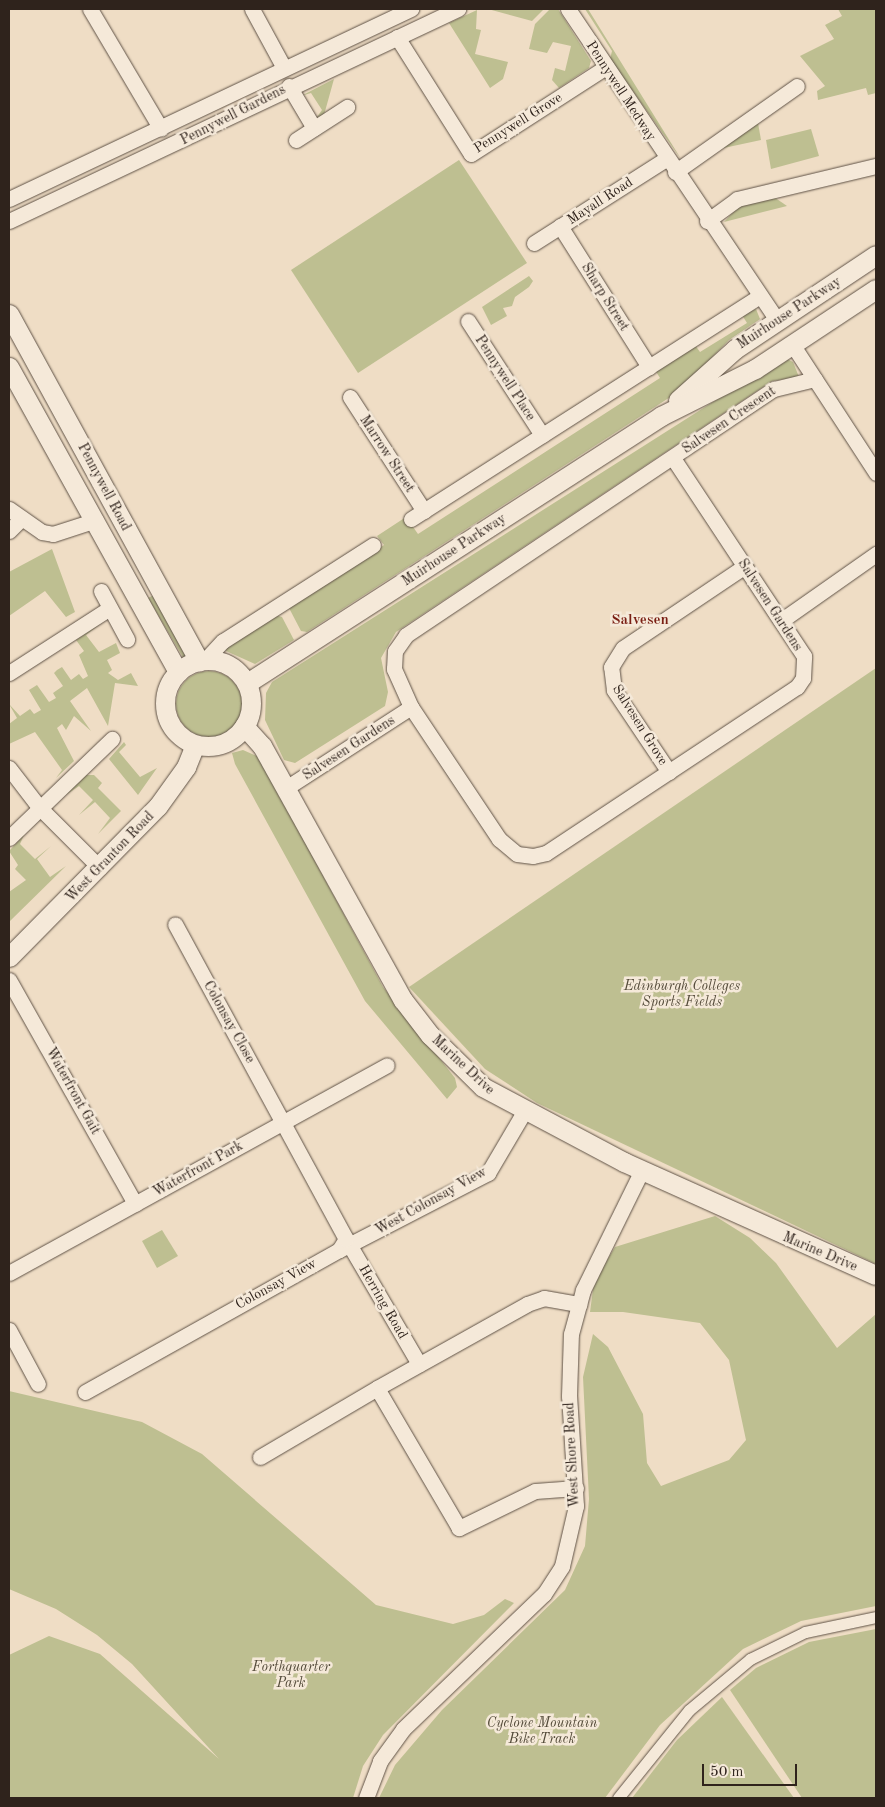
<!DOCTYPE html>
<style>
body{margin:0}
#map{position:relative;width:885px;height:1807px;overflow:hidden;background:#efddc5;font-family:"Old Standard TT",serif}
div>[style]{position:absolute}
.green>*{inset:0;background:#bebf91}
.round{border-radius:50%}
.roads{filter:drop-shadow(0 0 1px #5f5246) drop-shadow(0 0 1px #5f5246)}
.pedestrian>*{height:11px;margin:-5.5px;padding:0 5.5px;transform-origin:5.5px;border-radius:5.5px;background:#f5e9d9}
.minor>*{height:15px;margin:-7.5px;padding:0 7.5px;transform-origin:7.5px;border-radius:7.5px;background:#f5e9d9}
.tertiary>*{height:19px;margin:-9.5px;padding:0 9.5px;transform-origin:9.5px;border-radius:9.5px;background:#f5e9d9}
.tertiary>.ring{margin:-9.5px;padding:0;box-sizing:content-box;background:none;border:19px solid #f5e9d9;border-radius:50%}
span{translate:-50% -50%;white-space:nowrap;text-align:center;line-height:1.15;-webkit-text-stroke:5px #f5e9d9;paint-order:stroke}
.street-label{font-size:14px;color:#2f231c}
.park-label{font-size:14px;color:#534a39;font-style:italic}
.neighbourhood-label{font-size:15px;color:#7a1f14;font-weight:700}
.frame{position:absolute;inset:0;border:10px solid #2f231c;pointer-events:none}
.scale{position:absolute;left:702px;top:1764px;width:95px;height:22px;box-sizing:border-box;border:2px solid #2f231c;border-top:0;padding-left:6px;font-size:15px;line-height:18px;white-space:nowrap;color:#2f231c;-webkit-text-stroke:4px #f5e9d9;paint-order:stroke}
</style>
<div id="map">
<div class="green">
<div style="clip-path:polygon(488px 9px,544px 9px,532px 21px)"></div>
<div style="clip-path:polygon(550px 9px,558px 9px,591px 61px,589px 68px,559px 88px,552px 80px,555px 68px,565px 71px,571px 46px,553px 42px,547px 53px,529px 49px,535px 24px)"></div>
<div style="clip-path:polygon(585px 9px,588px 9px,681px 159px,610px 59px,612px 51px)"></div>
<div style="clip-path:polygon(838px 9px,876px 9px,876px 93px,868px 95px,866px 88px,818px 100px,817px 91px,825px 86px,800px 56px,834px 39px,825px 25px,842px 16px)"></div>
<div style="clip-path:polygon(477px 10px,476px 29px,481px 30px,475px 54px,508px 62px,503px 79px,490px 88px,449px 23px)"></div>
<div style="clip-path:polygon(334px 79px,324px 115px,317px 117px,322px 110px,311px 93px,301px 96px)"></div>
<div style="clip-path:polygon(758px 123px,761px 140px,719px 149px,754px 124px)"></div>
<div style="clip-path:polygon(811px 129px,819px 156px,771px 169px,766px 140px)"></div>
<div style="clip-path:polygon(459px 160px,527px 263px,358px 373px,291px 270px)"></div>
<div style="clip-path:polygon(774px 197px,787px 206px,724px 222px,739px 206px)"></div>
<div style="clip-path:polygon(529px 276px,533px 281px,529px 287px,515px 297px,512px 306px,503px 308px,507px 316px,491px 325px,482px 307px)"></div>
<div style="clip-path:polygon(756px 309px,760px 319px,729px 340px,678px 392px,307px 632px,301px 631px,289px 608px,384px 545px,377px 536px,406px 517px,418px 534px,660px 378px,655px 370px,695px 345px,700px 352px,747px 323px,742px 315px)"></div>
<div style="clip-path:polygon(787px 359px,793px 362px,799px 377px,772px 381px,396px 632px,381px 658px,388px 692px,385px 706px,295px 763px,284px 760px,265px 720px,266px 693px,272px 682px,776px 362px)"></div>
<div style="clip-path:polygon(52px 549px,75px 612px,66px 617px,45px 591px,9px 616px,9px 572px)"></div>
<div style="clip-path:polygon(154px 595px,187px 656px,184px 659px,148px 598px)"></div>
<div style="clip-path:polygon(275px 615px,282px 617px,294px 640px,255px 664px,226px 651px,225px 647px)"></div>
<div style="clip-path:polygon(103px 622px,86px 635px,99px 652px,116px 643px,120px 653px,107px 660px,112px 670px,108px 673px,118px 680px,131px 673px,138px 686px,115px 683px,108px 726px,87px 688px,70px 701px,91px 731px,74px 716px,66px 730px,62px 724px,57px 728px,74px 761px,56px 778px,62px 770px,35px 732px,9px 744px,9px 724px,17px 718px,9px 704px,20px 716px,30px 709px,34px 714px,41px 710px,29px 690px,37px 685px,49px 702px,56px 698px,53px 693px,63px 686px,54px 673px,57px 670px,62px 667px,71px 680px,79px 674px,83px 679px,88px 676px,79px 655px,84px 651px,76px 640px)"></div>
<div style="clip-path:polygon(876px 668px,876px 1264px,537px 1103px,485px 1069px,409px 987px)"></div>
<div class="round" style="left:176px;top:671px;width:66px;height:66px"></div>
<div style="clip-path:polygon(124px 742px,126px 745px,119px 752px,140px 777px,157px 768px,138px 795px,109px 759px)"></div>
<div style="clip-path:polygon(243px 750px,259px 757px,383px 987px,455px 1078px,457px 1087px,447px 1099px,365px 1001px,235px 764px,232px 753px)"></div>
<div style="clip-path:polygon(86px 775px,94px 775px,102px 783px,98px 788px,121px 811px,98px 834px,110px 818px,95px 802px,79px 815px,93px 800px,79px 786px,66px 795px)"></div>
<div style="clip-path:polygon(24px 835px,20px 844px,35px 859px,51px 846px,37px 859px,50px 877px,66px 866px,9px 922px,9px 892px,26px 880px,15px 869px,18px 865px,9px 851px)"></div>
<div style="clip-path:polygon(715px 1216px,750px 1238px,776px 1263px,837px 1348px,876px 1314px,876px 1606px,801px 1621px,743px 1649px,660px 1725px,605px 1798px,379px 1798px,395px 1765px,442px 1710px,565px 1590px,585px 1546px,589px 1499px,583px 1377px,593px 1334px,608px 1347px,643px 1414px,647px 1463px,661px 1486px,729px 1460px,746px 1440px,729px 1360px,700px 1323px,623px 1312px,590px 1312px,594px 1282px,615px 1247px)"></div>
<div style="clip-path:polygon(162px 1230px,178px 1256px,157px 1268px,142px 1241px)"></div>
<div style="clip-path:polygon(9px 1391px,142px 1422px,202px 1454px,376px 1605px,453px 1624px,484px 1615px,505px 1599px,514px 1603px,383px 1735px,363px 1766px,353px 1798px,9px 1798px,9px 1655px,49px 1636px,100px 1654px,219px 1759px,132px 1664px,97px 1635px,56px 1609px,9px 1589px)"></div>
<div style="clip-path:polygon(876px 1629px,876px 1798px,802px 1798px,730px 1690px,756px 1668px,809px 1642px)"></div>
<div style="clip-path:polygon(722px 1697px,794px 1798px,632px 1798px,677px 1740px)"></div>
</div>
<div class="roads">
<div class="pedestrian">
<div style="left:618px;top:1798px;width:113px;rotate:-51.1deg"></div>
<div style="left:689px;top:1710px;width:80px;rotate:-39.9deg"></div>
<div style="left:750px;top:1659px;width:61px;rotate:-26.1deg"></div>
<div style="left:805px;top:1632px;width:73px;rotate:-11.9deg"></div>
</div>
<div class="minor">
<div style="left:90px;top:9px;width:139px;rotate:59.4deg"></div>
<div style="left:252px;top:9px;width:65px;rotate:61.5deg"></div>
<div style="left:568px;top:9px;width:375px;rotate:56.1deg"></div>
<div style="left:397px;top:37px;width:138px;rotate:57.7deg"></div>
<div style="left:471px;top:154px;width:161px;rotate:-32.8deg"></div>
<div style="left:289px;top:86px;width:49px;rotate:59.2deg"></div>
<div style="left:296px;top:140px;width:61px;rotate:-32.9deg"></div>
<div style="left:675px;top:172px;width:149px;rotate:-35.2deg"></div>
<div style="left:9px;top:199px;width:445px;rotate:-25.3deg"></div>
<div style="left:9px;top:221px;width:497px;rotate:-25.3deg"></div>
<div style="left:707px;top:221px;width:37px;rotate:-36deg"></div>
<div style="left:737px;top:199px;width:143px;rotate:-13.4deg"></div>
<div style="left:560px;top:226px;width:167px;rotate:57.7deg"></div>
<div style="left:534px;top:243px;width:156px;rotate:-32.5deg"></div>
<div style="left:468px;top:321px;width:136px;rotate:57deg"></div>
<div style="left:792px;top:344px;width:154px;rotate:56.9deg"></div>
<div style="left:350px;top:397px;width:136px;rotate:57deg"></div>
<div style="left:9px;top:509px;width:40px;rotate:34.9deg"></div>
<div style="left:42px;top:532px;width:11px;rotate:10deg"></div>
<div style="left:53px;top:534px;width:45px;rotate:-18deg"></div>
<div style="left:411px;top:519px;width:414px;rotate:-32.6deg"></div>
<div style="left:9px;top:531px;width:18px;rotate:-45deg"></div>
<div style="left:101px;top:591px;width:55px;rotate:61.6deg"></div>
<div style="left:782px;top:620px;width:115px;rotate:-35.1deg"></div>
<div style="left:205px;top:660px;width:26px;rotate:-47deg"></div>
<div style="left:223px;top:641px;width:178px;rotate:-32.6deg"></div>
<div style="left:9px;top:673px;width:120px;rotate:-32.8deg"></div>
<div style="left:411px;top:707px;width:159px;rotate:56.3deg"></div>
<div style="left:499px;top:839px;width:23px;rotate:40deg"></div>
<div style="left:517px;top:854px;width:16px;rotate:7deg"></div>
<div style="left:533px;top:856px;width:13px;rotate:-13deg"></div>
<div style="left:546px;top:853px;width:301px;rotate:-33.5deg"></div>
<div style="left:797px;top:687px;width:11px;rotate:-56deg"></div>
<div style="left:803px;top:678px;width:22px;rotate:-87deg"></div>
<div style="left:804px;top:656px;width:237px;rotate:-123.5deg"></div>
<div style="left:9px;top:768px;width:49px;rotate:52.4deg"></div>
<div style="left:39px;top:807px;width:86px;rotate:45deg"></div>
<div style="left:669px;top:772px;width:99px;rotate:-123.9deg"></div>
<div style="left:614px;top:690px;width:23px;rotate:-97deg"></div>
<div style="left:611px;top:667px;width:22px;rotate:-58deg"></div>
<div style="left:623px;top:648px;width:147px;rotate:-33.9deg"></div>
<div style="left:286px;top:788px;width:149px;rotate:-32.9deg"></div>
<div style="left:411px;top:707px;width:42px;rotate:-114.1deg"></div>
<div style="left:394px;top:669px;width:18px;rotate:-87deg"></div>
<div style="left:395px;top:651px;width:19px;rotate:-55deg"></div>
<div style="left:406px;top:635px;width:443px;rotate:-33.8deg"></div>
<div style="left:774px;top:389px;width:42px;rotate:-13.7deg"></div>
<div style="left:9px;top:838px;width:143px;rotate:-43.9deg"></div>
<div style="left:9px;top:980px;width:257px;rotate:60.6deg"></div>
<div style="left:346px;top:1239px;width:145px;rotate:59.7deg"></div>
<div style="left:339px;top:1250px;width:168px;rotate:-27.3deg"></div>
<div style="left:488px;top:1173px;width:71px;rotate:-59.5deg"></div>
<div style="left:9px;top:1273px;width:431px;rotate:-28.8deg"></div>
<div style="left:9px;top:1330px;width:61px;rotate:61.8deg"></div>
<div style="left:85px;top:1392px;width:291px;rotate:-29.2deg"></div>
<div style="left:339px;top:1250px;width:13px;rotate:-58deg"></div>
<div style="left:346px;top:1239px;width:358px;rotate:-118.5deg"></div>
<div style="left:260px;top:1457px;width:136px;rotate:-30.5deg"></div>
<div style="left:576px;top:1488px;width:41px;rotate:175.8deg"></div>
<div style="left:535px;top:1491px;width:85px;rotate:154deg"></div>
<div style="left:459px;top:1528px;width:162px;rotate:-120.4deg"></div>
<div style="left:377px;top:1388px;width:172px;rotate:-29.2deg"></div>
<div style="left:527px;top:1304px;width:18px;rotate:-19deg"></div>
<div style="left:544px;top:1298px;width:36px;rotate:10deg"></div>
<div style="left:366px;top:1798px;width:40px;rotate:-69deg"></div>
<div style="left:380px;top:1761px;width:39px;rotate:-54deg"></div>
<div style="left:403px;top:1729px;width:195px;rotate:-43.8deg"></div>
<div style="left:544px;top:1594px;width:33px;rotate:-57deg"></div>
<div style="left:562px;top:1566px;width:62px;rotate:-76.9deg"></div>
<div style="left:576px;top:1506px;width:110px;rotate:-93.6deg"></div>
<div style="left:569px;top:1396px;width:62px;rotate:-88.2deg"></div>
<div style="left:571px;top:1334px;width:46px;rotate:-74.7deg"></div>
<div style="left:583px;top:1290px;width:134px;rotate:-63.8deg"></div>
</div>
<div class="tertiary">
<div style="left:9px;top:314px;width:396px;rotate:61.3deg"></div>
<div style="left:9px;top:367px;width:349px;rotate:61deg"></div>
<div style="left:678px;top:400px;width:76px;rotate:-41.8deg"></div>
<div style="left:735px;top:349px;width:169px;rotate:-33.7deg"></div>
<div class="ring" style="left:165px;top:660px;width:67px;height:67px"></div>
<div style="left:247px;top:683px;width:493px;rotate:-32.8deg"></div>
<div style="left:661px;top:416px;width:105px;rotate:-26.6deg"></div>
<div style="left:755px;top:369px;width:145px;rotate:-33.5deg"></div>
<div style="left:244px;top:726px;width:27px;rotate:48deg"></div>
<div style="left:262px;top:746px;width:291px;rotate:61deg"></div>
<div style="left:403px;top:1000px;width:44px;rotate:52.4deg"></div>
<div style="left:430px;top:1035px;width:74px;rotate:44.5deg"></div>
<div style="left:483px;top:1087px;width:160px;rotate:28deg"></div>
<div style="left:624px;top:1162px;width:276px;rotate:24.2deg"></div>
<div style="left:9px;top:957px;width:212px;rotate:-45.4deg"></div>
<div style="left:158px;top:806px;width:48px;rotate:-54.3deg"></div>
<div style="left:186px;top:767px;width:24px;rotate:-68deg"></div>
</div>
</div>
<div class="street-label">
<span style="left:621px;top:91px;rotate:57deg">Pennywell Medway</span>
<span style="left:233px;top:115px;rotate:-27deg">Pennywell Gardens</span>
<span style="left:518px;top:123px;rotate:-32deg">Pennywell Grove</span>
<span style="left:600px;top:201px;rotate:-33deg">Mayall Road</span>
<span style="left:605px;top:297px;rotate:58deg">Sharp Street</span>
<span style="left:789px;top:313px;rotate:-33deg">Muirhouse Parkway</span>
<span style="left:505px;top:378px;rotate:57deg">Pennywell Place</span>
<span style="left:729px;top:420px;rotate:-34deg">Salvesen Crescent</span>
<span style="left:387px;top:454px;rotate:57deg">Marrow Street</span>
<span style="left:104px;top:487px;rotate:62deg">Pennywell Road</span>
<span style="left:454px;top:550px;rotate:-33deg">Muirhouse Parkway</span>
<span style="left:770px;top:605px;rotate:57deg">Salvesen Gardens</span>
<span style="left:640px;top:725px;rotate:58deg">Salvesen Grove</span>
<span style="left:349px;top:748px;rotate:-33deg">Salvesen Gardens</span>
<span style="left:110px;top:857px;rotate:-46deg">West Granton Road</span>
<span style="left:229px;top:1022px;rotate:61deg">Colonsay Close</span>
<span style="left:463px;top:1065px;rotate:43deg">Marine Drive</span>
<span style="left:73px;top:1091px;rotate:61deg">Waterfront Gait</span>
<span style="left:198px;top:1169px;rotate:-29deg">Waterfront Park</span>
<span style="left:431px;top:1201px;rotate:-29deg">West Colonsay View</span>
<span style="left:820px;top:1252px;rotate:23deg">Marine Drive</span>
<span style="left:276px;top:1284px;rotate:-29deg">Colonsay View</span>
<span style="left:383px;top:1302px;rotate:60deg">Herring Road</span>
<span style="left:572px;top:1455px;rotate:-93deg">West Shore Road</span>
</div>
<div class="park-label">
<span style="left:682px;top:994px">Edinburgh Colleges<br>Sports Fields</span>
<span style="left:291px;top:1675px">Forthquarter<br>Park</span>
<span style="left:542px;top:1731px">Cyclone Mountain<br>Bike Track</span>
</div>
<div class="neighbourhood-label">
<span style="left:640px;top:621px">Salvesen</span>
</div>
<div class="frame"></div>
<div class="scale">50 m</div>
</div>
